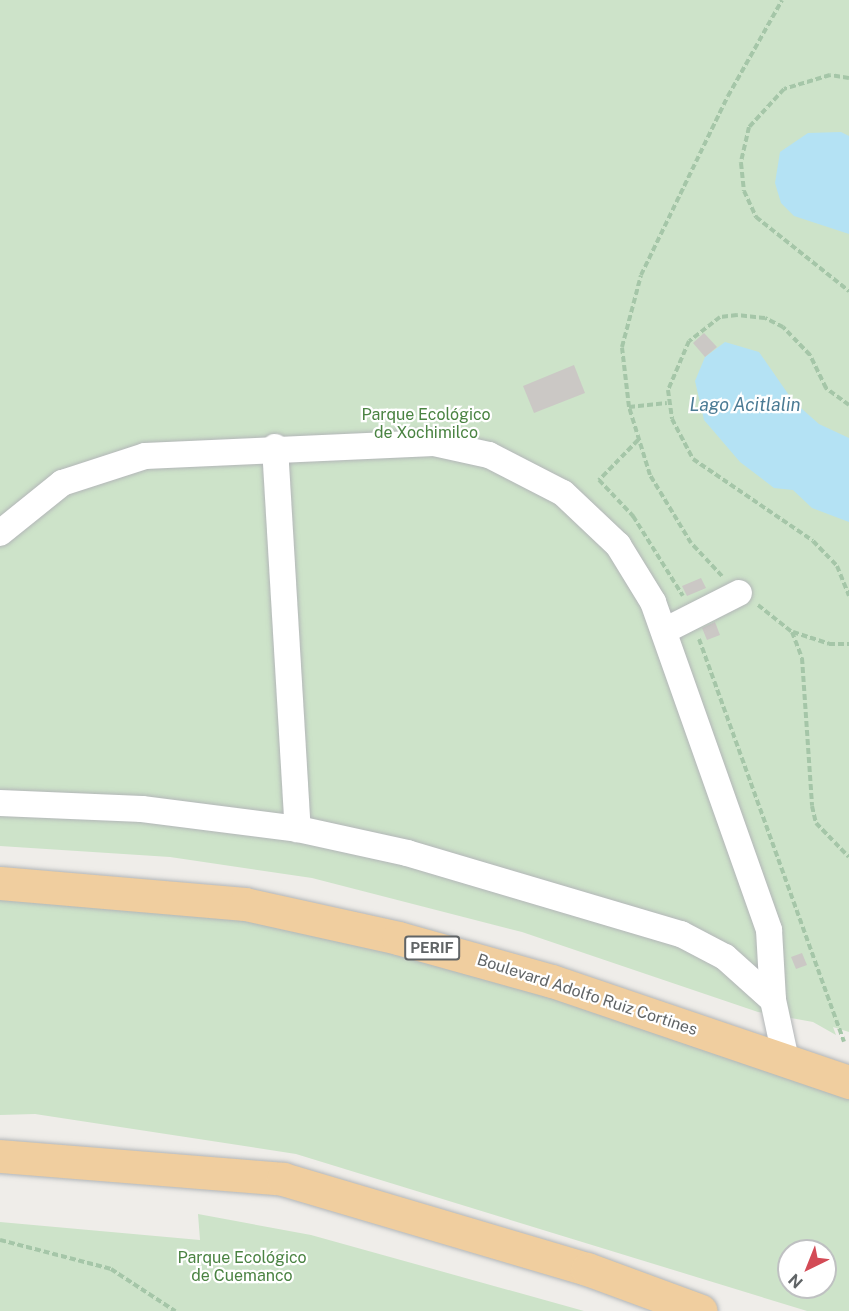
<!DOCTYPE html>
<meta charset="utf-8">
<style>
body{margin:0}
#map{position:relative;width:849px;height:1311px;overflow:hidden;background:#efede9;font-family:"Public Sans",sans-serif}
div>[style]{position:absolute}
.green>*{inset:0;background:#cde3c9}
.water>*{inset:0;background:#b4e2f4}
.building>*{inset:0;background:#cbc8c5}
.path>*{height:4px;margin-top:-2px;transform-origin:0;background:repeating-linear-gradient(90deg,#a5c6a8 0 6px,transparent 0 9px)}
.roads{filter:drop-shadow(0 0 2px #b3b6b8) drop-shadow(0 0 2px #b3b6b8)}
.minor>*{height:26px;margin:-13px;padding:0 13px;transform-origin:13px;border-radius:13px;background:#fff}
.highway>*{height:33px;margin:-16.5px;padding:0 16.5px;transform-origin:16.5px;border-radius:16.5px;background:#f0ce9f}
span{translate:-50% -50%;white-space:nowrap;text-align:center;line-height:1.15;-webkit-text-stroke:4.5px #fff;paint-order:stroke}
.shield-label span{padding:2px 4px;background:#fff;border:2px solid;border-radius:4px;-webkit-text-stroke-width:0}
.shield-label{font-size:15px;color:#606466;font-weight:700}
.park-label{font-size:16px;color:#4a8342}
.street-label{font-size:16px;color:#606466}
.water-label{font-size:18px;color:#4b7b94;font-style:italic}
.north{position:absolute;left:777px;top:1239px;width:60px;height:60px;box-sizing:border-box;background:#fff;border:2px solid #bfc1c2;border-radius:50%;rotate:223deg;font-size:16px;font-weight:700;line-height:24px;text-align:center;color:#606466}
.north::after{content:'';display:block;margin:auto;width:21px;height:27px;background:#d34b56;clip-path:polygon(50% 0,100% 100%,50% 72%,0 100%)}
</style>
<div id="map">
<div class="green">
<div style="clip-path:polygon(0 0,849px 0,849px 1032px,833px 1027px,836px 1035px,813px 1022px,758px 1012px,522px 932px,312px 878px,170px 857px,0 846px)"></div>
<div style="clip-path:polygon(evenodd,0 891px,256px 914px,558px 998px,849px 1094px,849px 1311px,807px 1311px,296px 1154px,35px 1114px,0 1115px,0 891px,789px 1251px,825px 1251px,825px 1287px,789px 1287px,789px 1251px)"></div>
<div style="clip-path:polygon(198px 1214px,311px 1235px,584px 1311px,0 1311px,0 1222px,200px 1240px)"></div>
</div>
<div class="water">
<div style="clip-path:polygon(841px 132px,849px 136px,849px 234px,794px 216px,781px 203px,775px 183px,780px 152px,808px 133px)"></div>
<div style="clip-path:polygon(725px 342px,759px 352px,793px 401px,819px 424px,849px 438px,849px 522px,812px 508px,793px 490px,774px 488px,740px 462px,704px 420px,695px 381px,705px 357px)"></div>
</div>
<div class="building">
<div style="clip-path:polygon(704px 333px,717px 347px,705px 357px,693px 343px)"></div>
<div style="clip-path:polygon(574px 365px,585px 393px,534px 413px,523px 386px)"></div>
<div style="clip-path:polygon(701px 578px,706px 588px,687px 596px,682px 586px)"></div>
<div style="clip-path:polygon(715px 622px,720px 635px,707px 640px,702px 628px)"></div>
<div style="clip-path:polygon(802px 953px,807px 965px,796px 969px,791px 957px)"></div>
</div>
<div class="path">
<div style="left:849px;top:78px;width:19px;rotate:-171deg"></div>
<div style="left:830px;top:75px;width:48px;rotate:163.1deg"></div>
<div style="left:784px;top:89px;width:52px;rotate:132.6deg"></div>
<div style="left:749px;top:127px;width:37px;rotate:103deg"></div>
<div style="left:741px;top:163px;width:28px;rotate:84deg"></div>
<div style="left:744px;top:191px;width:29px;rotate:65deg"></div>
<div style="left:756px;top:217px;width:119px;rotate:38.5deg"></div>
<div style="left:849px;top:405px;width:29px;rotate:-144deg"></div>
<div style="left:826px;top:388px;width:37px;rotate:-116deg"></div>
<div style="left:810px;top:355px;width:39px;rotate:-134deg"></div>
<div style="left:783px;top:327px;width:20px;rotate:-153deg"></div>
<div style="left:765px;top:318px;width:28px;rotate:-174deg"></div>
<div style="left:737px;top:315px;width:17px;rotate:173deg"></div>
<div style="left:720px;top:317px;width:39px;rotate:142deg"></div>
<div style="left:689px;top:341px;width:53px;rotate:113.2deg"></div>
<div style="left:668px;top:390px;width:29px;rotate:82deg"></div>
<div style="left:672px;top:419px;width:45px;rotate:62.3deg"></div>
<div style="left:693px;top:459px;width:145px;rotate:34.3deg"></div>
<div style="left:813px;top:541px;width:35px;rotate:46deg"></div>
<div style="left:837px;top:566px;width:32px;rotate:68deg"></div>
<div style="left:629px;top:407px;width:38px;rotate:-6deg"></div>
<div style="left:638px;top:440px;width:56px;rotate:134.3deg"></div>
<div style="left:599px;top:480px;width:50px;rotate:46.6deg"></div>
<div style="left:633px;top:516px;width:94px;rotate:58deg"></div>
<div style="left:722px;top:576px;width:45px;rotate:-133.2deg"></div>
<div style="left:691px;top:543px;width:79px;rotate:-121.1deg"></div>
<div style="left:650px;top:475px;width:71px;rotate:-107.2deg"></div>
<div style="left:629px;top:407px;width:60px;rotate:-96.7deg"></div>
<div style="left:622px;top:347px;width:74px;rotate:-75.2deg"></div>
<div style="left:641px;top:275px;width:199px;rotate:-64.1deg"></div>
<div style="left:728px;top:96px;width:110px;rotate:-60.6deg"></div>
<div style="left:758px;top:605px;width:43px;rotate:38.5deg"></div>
<div style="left:792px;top:632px;width:28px;rotate:69deg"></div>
<div style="left:802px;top:658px;width:148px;rotate:86.1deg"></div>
<div style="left:812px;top:806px;width:17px;rotate:77deg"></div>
<div style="left:816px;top:823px;width:47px;rotate:45.9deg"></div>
<div style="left:793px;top:632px;width:38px;rotate:18deg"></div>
<div style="left:829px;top:644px;width:20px"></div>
<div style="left:699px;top:639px;width:428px;rotate:70.2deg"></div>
<div style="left:0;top:1240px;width:115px;rotate:14.6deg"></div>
<div style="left:111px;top:1269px;width:77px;rotate:33.3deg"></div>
</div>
<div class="roads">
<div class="minor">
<div style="left:275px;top:447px;width:383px;rotate:86.6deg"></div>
<div style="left:0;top:533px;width:80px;rotate:-38.9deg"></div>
<div style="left:62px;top:483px;width:87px;rotate:-18deg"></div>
<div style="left:145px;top:456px;width:289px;rotate:-2.6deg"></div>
<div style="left:434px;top:443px;width:56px;rotate:12.3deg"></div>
<div style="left:489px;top:455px;width:83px;rotate:27.2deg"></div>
<div style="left:563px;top:493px;width:76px;rotate:43.4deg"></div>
<div style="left:618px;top:545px;width:67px;rotate:58.4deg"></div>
<div style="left:653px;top:602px;width:348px;rotate:70.5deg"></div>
<div style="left:769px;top:930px;width:70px;rotate:86.7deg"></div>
<div style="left:773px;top:1000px;width:61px;rotate:77.8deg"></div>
<div style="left:664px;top:631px;width:84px;rotate:-26.9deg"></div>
<div style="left:0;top:803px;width:142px;rotate:2.4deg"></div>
<div style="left:142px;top:809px;width:157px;rotate:7.3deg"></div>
<div style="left:298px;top:829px;width:112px;rotate:12.4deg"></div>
<div style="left:407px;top:853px;width:286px;rotate:16.5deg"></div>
<div style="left:681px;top:934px;width:50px;rotate:27.6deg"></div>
<div style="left:725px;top:957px;width:64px;rotate:41.9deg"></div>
</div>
<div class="highway">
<div style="left:0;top:883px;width:246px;rotate:4.9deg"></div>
<div style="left:245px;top:904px;width:157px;rotate:12.5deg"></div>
<div style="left:398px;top:938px;width:160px;rotate:15.6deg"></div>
<div style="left:552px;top:981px;width:314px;rotate:18.8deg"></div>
<div style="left:0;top:1156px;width:284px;rotate:4.6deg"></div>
<div style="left:283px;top:1179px;width:317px;rotate:16.5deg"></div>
<div style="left:587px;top:1269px;width:121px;rotate:20.2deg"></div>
</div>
</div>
<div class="shield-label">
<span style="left:432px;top:948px">PERIF</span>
</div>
<div class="park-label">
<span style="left:426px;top:424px">Parque Ecológico<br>de Xochimilco</span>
<span style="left:242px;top:1267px">Parque Ecológico<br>de Cuemanco</span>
</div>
<div class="street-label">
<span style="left:587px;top:995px;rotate:18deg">Boulevard Adolfo Ruiz Cortines</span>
</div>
<div class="water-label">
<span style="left:745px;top:405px">Lago Acitlalin</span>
</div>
<div class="north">N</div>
</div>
